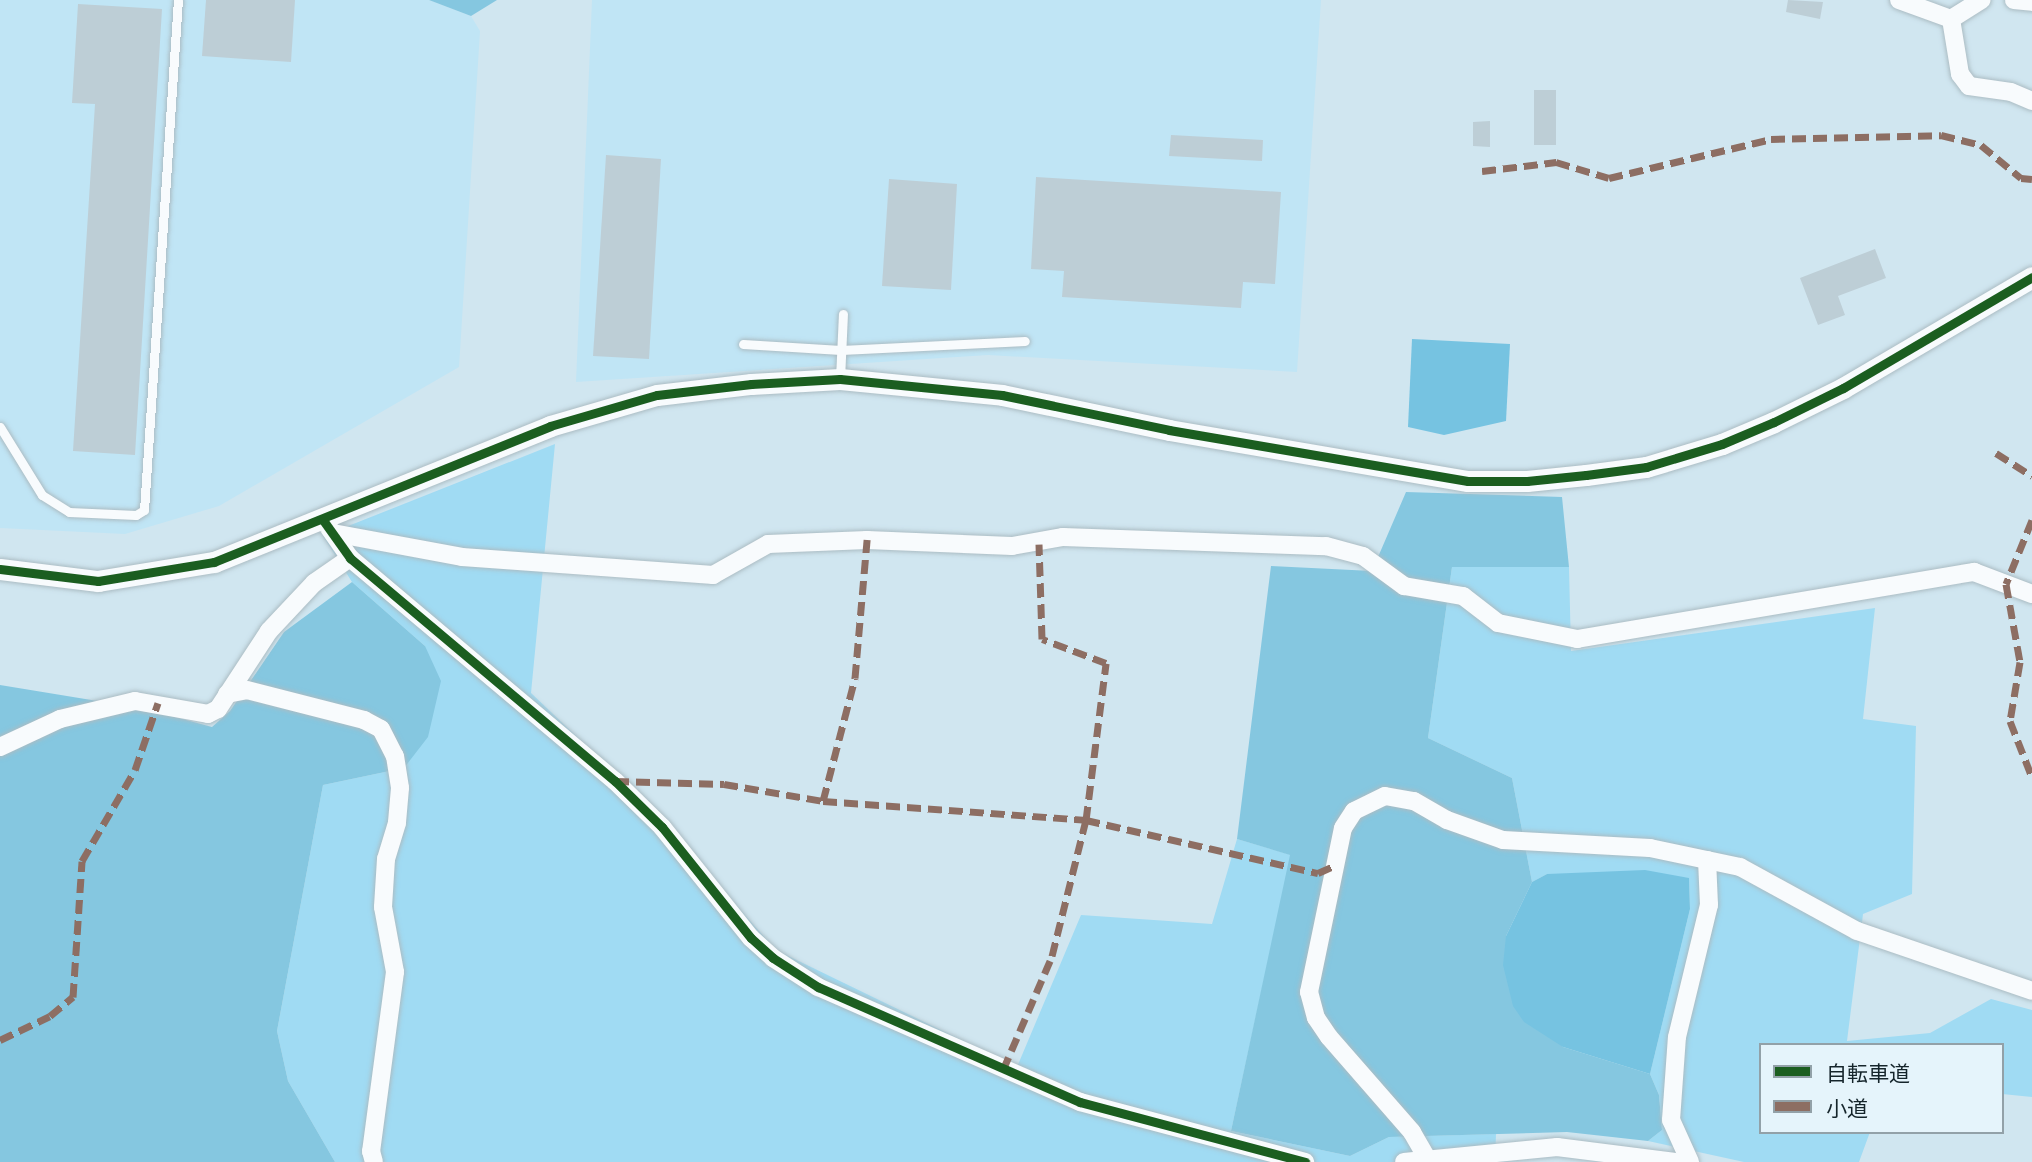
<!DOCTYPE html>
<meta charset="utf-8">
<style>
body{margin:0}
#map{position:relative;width:2032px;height:1162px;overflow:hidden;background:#d0e6f0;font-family:Signika,"Noto Sans JP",sans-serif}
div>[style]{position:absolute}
.built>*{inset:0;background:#c0e5f5}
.green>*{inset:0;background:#a0dbf3}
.forest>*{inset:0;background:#85c7e0}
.water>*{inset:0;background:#76c3e1}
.building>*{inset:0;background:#bdced6}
.roads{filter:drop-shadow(0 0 2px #abbcc3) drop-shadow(0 0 2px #abbcc3)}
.service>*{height:9px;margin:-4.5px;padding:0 4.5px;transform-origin:4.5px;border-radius:4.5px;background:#f8fbfd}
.minor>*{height:18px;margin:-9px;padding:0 9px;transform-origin:9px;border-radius:9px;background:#f8fbfd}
.tertiary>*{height:21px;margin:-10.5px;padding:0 10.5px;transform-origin:10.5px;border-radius:10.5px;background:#f8fbfd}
.quiet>*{height:7px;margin-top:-3.5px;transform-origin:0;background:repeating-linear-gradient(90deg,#8d6e63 0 14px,transparent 0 21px)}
.cycleway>*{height:9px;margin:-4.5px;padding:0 4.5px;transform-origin:4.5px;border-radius:4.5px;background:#1b5e20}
span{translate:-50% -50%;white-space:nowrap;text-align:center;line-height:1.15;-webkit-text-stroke:5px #e5f4fb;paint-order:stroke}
.legend{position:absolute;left:1759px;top:1043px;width:245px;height:91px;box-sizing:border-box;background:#e5f4fb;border:2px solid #92a1a8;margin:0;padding:9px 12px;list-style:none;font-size:21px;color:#15252b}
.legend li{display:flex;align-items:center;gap:14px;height:35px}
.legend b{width:35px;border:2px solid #92a1a8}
</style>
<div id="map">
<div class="built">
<div style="clip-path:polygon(0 0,429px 0,471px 16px,480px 31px,459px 367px,219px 506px,125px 534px,0 528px)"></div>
<div style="clip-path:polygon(592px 0,1321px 0,1297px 372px,988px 355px,576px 382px)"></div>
</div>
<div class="green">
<div style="clip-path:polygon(555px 444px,531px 693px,638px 795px,776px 950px,1017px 1067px,1081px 915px,1212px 924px,1237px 839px,1291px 855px,1231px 1131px,1350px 1156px,1389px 1137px,1496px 1134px,1495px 1162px,335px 1162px,288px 1081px,277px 1031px,323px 785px,404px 768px,425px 646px,352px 582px,323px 536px)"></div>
<div style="clip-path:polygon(1452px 567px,1569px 567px,1571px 651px,1875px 608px,1863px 719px,1916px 726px,1912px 894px,1863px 914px,1847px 1041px,1930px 1033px,1991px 999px,2032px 1010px,2032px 1097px,2002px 1094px,2002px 1045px,1761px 1045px,1761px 1132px,1870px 1132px,1859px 1162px,1744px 1162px,1648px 1141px,1662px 1130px,1659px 1095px,1650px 1074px,1690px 909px,1689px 878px,1547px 874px,1532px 882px,1512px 778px,1428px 738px)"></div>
</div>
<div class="forest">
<div style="clip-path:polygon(429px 0,497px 0,471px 16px)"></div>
<div style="clip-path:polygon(1406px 492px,1562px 497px,1569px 567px,1452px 567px,1428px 738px,1512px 778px,1532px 882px,1506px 936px,1563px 1047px,1650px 1074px,1659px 1095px,1662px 1130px,1648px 1141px,1567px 1132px,1389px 1137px,1350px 1156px,1231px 1131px,1290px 855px,1237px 839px,1271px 566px,1372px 571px)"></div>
<div style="clip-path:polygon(352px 582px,425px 646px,441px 681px,428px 737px,404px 768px,323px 785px,277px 1031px,288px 1081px,335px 1162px,0 1162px,0 685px,146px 709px,212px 727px,230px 711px,284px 632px)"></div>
</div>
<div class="water">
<div style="clip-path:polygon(1412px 339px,1510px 344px,1506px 421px,1444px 435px,1408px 427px)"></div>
<div style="clip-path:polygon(1645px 870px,1689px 878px,1690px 909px,1650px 1074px,1563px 1047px,1524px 1022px,1513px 1006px,1503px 965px,1506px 936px,1532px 882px,1547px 874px)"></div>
</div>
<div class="building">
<div style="clip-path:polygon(206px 0,295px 0,291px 62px,202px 56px)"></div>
<div style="clip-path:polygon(1788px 0,1823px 2px,1820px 19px,1786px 12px)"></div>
<div style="clip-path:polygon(78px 4px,162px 9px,135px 455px,73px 451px,95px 104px,72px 103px)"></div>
<div style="clip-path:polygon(1534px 90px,1556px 90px,1556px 145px,1534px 145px)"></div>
<div style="clip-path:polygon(1490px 121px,1490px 147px,1473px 146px,1473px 122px)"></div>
<div style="clip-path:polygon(1171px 135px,1263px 140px,1262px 161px,1169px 156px)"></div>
<div style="clip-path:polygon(606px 155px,661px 159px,649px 359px,593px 356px)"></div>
<div style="clip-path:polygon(1036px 177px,1281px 192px,1275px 284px,1243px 282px,1241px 308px,1062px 297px,1064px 271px,1031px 269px)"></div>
<div style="clip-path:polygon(889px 179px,957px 184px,951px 290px,882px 286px)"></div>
<div style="clip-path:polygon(1875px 249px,1886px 278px,1838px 296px,1845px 315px,1818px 325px,1800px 278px)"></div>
</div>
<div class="roads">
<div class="service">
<div style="left:743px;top:344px;width:98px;rotate:3.5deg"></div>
<div style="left:841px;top:350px;width:184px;rotate:-2.8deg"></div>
<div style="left:840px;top:379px;width:65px;rotate:-87.4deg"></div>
<div style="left:0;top:427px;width:80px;rotate:58.3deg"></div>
<div style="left:42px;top:495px;width:32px;rotate:32deg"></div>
<div style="left:69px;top:512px;width:67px;rotate:2.6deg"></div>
<div style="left:136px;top:515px;width:9px;rotate:-32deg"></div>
<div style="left:144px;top:510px;width:511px;rotate:-86.19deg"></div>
</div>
<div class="minor">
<div style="left:1899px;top:0;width:55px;rotate:20.1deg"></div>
<div style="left:2014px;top:0;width:18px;rotate:6deg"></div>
<div style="left:1951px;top:19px;width:56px;rotate:80.7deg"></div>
<div style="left:1960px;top:74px;width:15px;rotate:53deg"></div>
<div style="left:1969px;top:86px;width:42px;rotate:8.1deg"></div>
<div style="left:2011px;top:92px;width:23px;rotate:23deg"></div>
<div style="left:1951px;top:19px;width:36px;rotate:-32deg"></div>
<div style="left:329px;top:528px;width:37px;rotate:55deg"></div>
<div style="left:350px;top:558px;width:346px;rotate:40.1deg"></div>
<div style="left:615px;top:781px;width:66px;rotate:44.4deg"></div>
<div style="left:662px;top:827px;width:142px;rotate:51.3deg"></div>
<div style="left:751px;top:938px;width:30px;rotate:42deg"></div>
<div style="left:773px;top:958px;width:54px;rotate:32.8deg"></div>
<div style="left:818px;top:987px;width:286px;rotate:23.7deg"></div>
<div style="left:1080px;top:1102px;width:233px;rotate:14.9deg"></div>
<div style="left:333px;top:533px;width:131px;rotate:10.5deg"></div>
<div style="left:462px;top:557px;width:252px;rotate:4.1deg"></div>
<div style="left:713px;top:575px;width:63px;rotate:-29.4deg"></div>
<div style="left:768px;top:544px;width:99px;rotate:-2.3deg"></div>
<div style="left:867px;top:540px;width:145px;rotate:2.4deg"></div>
<div style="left:1012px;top:546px;width:52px;rotate:-10deg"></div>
<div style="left:1063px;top:537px;width:263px;rotate:2deg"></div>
<div style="left:1326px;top:546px;width:38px;rotate:15deg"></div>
<div style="left:1363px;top:556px;width:51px;rotate:36.2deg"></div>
<div style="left:1404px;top:586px;width:60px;rotate:9.6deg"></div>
<div style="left:1463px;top:596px;width:44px;rotate:37.6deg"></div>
<div style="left:1498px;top:623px;width:81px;rotate:11.4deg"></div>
<div style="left:1577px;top:639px;width:403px;rotate:-9.6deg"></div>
<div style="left:1974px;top:572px;width:62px;rotate:20.8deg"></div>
<div style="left:227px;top:694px;width:20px;rotate:-11deg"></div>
<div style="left:247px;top:690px;width:121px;rotate:14.4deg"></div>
<div style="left:364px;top:720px;width:19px;rotate:28deg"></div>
<div style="left:381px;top:729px;width:30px;rotate:63deg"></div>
<div style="left:395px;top:756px;width:32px;rotate:81deg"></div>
<div style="left:400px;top:788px;width:35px;rotate:95deg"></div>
<div style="left:397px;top:823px;width:38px;rotate:107deg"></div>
<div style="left:386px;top:859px;width:48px;rotate:93.6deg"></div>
<div style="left:383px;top:907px;width:66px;rotate:79.5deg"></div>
<div style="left:395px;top:972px;width:181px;rotate:97.6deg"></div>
<div style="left:371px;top:1151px;width:11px;rotate:75deg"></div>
<div style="left:0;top:747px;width:66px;rotate:-25deg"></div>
<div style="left:60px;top:719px;width:77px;rotate:-13.5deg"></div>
<div style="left:135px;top:701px;width:74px;rotate:10.1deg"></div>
<div style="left:208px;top:714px;width:11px;rotate:-27deg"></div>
<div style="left:218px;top:709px;width:93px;rotate:-56.8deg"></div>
<div style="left:269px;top:631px;width:66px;rotate:-46.8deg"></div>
<div style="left:314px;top:583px;width:44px;rotate:-34.8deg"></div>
<div style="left:1428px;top:1160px;width:32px;rotate:-120deg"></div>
<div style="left:1412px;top:1132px;width:126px;rotate:-131.1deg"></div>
<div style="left:1329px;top:1037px;width:23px;rotate:-124deg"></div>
<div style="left:1316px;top:1018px;width:27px;rotate:-105deg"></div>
<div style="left:1309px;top:992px;width:167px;rotate:-78.3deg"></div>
<div style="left:1343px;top:828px;width:20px;rotate:-57deg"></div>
<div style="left:1354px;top:811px;width:34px;rotate:-26deg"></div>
<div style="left:1385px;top:796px;width:29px;rotate:10deg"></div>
<div style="left:1414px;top:801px;width:38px;rotate:30deg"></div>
<div style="left:1447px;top:820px;width:59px;rotate:19.7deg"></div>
<div style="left:1503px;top:840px;width:147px;rotate:3.1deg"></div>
<div style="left:1650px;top:848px;width:92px;rotate:11.9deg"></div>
<div style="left:1740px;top:867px;width:133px;rotate:28.7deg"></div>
<div style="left:1857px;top:931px;width:185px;rotate:18.9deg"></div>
<div style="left:1404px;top:1162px;width:154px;rotate:-5.6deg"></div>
<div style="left:1557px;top:1147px;width:119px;rotate:7.2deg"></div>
<div style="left:1690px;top:1162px;width:46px;rotate:-114.3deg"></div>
<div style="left:1671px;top:1120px;width:83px;rotate:-85.9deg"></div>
<div style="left:1677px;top:1037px;width:136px;rotate:-76.4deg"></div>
<div style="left:1709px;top:905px;width:45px;rotate:-92.5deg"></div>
</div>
<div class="tertiary">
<div style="left:0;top:569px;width:99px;rotate:7deg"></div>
<div style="left:98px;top:581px;width:118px;rotate:-9.3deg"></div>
<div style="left:214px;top:562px;width:362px;rotate:-22deg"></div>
<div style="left:550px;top:426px;width:111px;rotate:-16.2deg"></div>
<div style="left:657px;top:395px;width:95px;rotate:-6.7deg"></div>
<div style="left:751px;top:384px;width:89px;rotate:-3.2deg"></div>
<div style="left:840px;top:379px;width:163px;rotate:5.6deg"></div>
<div style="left:1002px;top:395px;width:171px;rotate:11.8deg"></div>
<div style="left:1169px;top:430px;width:303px;rotate:9.7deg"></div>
<div style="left:1468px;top:481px;width:59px"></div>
<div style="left:1527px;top:481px;width:59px;rotate:-5.8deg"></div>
<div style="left:1586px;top:475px;width:61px;rotate:-7.6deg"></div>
<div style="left:1646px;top:467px;width:79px;rotate:-16.8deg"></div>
<div style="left:1722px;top:444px;width:56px;rotate:-22.9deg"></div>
<div style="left:1774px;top:422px;width:77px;rotate:-26.2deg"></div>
<div style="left:1843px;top:388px;width:219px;rotate:-30.4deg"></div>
</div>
</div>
<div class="quiet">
<div style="left:1482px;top:171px;width:75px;rotate:-6.9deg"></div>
<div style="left:1556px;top:162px;width:55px;rotate:16.8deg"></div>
<div style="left:1609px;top:178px;width:167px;rotate:-13.5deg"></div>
<div style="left:1771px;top:139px;width:170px;rotate:-1.3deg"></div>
<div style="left:1941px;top:135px;width:41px;rotate:14deg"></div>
<div style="left:1981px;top:145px;width:52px;rotate:39.5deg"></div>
<div style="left:2021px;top:178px;width:11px;rotate:5deg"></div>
<div style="left:1996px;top:453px;width:43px;rotate:32.6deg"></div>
<div style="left:2032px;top:520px;width:69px;rotate:112.1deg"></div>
<div style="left:2006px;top:584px;width:79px;rotate:79.8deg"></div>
<div style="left:2020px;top:662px;width:60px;rotate:99.6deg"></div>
<div style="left:2010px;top:721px;width:60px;rotate:68.6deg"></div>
<div style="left:615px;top:781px;width:109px;rotate:1.6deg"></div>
<div style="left:724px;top:784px;width:100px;rotate:9.7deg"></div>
<div style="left:823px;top:801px;width:264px;rotate:4.1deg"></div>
<div style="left:1086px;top:820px;width:238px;rotate:12.9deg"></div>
<div style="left:1318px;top:873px;width:20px;rotate:-24deg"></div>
<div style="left:823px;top:801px;width:127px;rotate:-75.4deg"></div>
<div style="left:855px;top:678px;width:139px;rotate:-85deg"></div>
<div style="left:0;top:1040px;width:55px;rotate:-25.6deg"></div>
<div style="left:50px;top:1016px;width:30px;rotate:-40deg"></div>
<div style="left:73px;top:997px;width:136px;rotate:-86.2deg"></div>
<div style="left:82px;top:861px;width:105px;rotate:-59.8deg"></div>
<div style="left:135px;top:770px;width:71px;rotate:-71.1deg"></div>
<div style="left:1003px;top:1070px;width:124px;rotate:-66.7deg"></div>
<div style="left:1052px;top:956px;width:140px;rotate:-76deg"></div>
<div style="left:1086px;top:820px;width:158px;rotate:-82.7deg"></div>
<div style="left:1106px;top:663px;width:68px;rotate:-159.4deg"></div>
<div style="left:1042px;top:639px;width:95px;rotate:-91.8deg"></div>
</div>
<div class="cycleway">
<div style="left:323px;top:520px;width:47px;rotate:54.6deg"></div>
<div style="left:350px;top:558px;width:346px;rotate:40.1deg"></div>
<div style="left:615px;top:781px;width:66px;rotate:44.4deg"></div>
<div style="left:662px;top:827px;width:142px;rotate:51.3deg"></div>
<div style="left:751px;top:938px;width:30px;rotate:42deg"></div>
<div style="left:773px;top:958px;width:54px;rotate:32.8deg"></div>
<div style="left:818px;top:987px;width:286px;rotate:23.7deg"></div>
<div style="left:1080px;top:1102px;width:233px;rotate:14.9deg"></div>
<div style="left:0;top:569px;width:99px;rotate:7deg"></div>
<div style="left:98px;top:581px;width:118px;rotate:-9.3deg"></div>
<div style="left:214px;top:562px;width:362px;rotate:-22deg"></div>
<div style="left:550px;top:426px;width:111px;rotate:-16.2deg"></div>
<div style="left:657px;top:395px;width:95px;rotate:-6.7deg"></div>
<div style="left:751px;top:384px;width:89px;rotate:-3.2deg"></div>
<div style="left:840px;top:379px;width:163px;rotate:5.6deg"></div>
<div style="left:1002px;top:395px;width:171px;rotate:11.8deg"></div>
<div style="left:1169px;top:430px;width:303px;rotate:9.7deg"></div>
<div style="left:1468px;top:481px;width:59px"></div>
<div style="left:1527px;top:481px;width:59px;rotate:-5.8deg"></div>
<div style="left:1586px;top:475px;width:61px;rotate:-7.6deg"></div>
<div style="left:1646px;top:467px;width:79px;rotate:-16.8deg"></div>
<div style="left:1722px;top:444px;width:56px;rotate:-22.9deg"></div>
<div style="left:1774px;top:422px;width:77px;rotate:-26.2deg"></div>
<div style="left:1843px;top:388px;width:219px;rotate:-30.4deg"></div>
</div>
<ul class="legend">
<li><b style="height:9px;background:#1b5e20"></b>自転車道</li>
<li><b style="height:9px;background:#8d6e63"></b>小道</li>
</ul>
</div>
